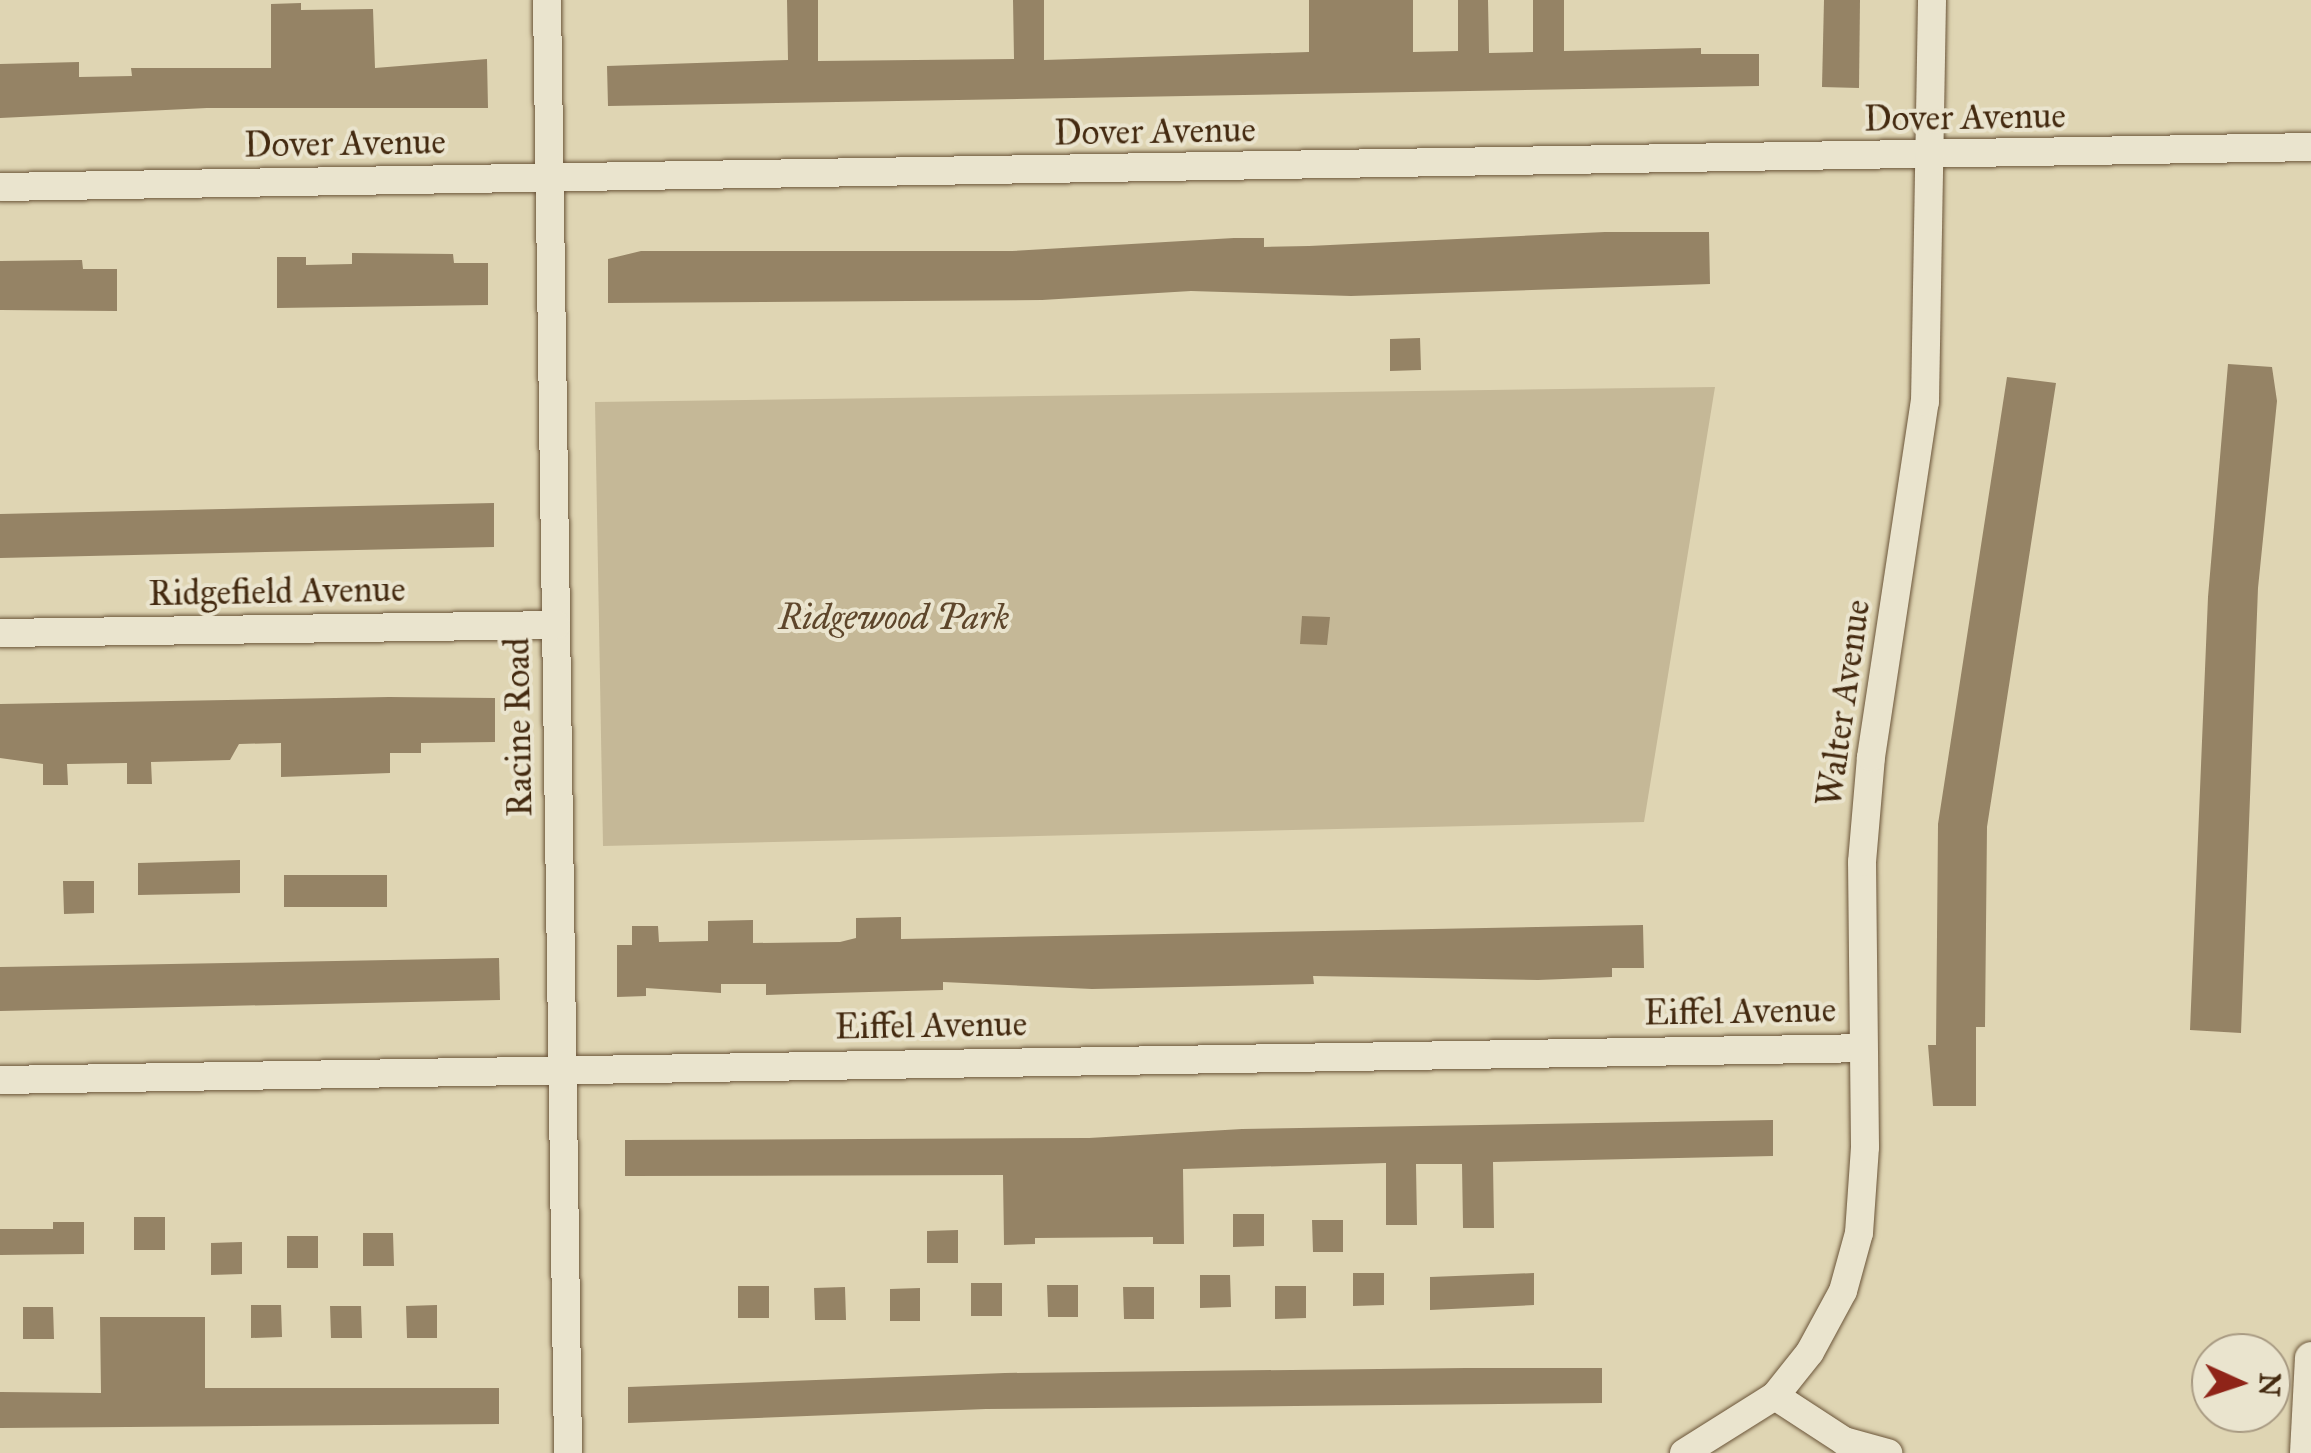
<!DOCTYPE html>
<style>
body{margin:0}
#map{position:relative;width:2311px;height:1453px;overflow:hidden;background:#dfd5b3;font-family:"IM FELL Great Primer",serif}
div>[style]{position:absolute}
.green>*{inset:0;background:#c5b897}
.building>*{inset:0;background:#958365}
.roads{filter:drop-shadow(0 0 2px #6b5539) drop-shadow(0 0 2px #6b5539)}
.minor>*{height:28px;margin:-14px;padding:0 14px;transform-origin:14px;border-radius:14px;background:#eae4ce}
.tertiary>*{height:32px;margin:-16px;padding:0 16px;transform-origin:16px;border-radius:16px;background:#eae4ce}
span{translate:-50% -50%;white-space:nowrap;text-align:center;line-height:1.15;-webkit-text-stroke:8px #eae4ce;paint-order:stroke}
.street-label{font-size:35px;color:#442a10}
.park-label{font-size:35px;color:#5e462b;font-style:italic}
.north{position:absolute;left:2191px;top:1333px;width:100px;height:100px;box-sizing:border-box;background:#eae4ce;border:2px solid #a89a82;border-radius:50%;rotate:93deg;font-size:28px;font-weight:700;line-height:40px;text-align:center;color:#442a10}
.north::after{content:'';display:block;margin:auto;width:35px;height:45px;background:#8f2418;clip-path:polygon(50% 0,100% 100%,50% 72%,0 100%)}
</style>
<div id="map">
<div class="green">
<div style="clip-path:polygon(1715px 387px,1644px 822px,603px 846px,595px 402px)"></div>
</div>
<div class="building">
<div style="clip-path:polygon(787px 0,818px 0,818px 61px,1014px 59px,1013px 0,1044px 0,1044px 60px,1309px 52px,1309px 0,1413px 0,1413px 52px,1458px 51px,1458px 0,1488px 0,1489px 53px,1533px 52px,1533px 0,1564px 0,1564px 51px,1701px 48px,1701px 54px,1759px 54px,1759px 86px,608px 106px,607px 66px,788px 60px)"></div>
<div style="clip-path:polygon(1824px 0,1860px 0,1859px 88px,1822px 87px)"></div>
<div style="clip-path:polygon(301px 3px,301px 10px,373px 9px,375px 68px,487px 59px,488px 108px,207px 108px,0 118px,0 64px,79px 62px,79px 77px,132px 76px,131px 68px,271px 68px,271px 4px)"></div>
<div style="clip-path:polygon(1605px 232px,1709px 232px,1710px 284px,1351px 296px,1191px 291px,1042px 300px,608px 303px,608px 259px,641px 251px,1012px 251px,1234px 238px,1264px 238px,1264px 247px,1309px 246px)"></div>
<div style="clip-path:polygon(352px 253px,453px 254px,454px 263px,488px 263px,488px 305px,277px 308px,277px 257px,306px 257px,306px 265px,352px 264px)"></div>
<div style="clip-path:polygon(82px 260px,83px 269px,117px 269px,117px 311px,0 310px,0 261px)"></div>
<div style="clip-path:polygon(1420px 338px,1421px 370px,1390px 371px,1390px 339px)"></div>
<div style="clip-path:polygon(2228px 364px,2272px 367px,2277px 401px,2258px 588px,2241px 1033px,2190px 1030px,2208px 597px)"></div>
<div style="clip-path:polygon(2007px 377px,2056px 383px,1987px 827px,1985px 1027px,1976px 1027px,1976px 1106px,1933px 1106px,1928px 1045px,1936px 1045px,1938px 824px)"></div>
<div style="clip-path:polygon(494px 503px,494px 547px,0 558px,0 514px)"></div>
<div style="clip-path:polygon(1302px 616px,1330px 617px,1327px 645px,1300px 644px)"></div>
<div style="clip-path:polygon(389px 697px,495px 698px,495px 742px,421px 743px,421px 753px,390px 753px,390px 773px,281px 777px,281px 743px,239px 744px,230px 760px,151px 762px,152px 784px,127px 784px,127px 763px,67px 764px,68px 785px,43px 785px,43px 764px,0 758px,0 704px)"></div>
<div style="clip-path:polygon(240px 860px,240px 893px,138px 895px,138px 863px)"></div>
<div style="clip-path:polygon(284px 875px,387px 875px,387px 907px,284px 907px)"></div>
<div style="clip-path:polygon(63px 881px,94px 881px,94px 913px,64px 914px)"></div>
<div style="clip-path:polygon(901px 917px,901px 939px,1643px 925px,1644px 968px,1612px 968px,1612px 977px,1538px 980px,1313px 976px,1314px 984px,1092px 989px,943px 982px,943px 990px,796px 994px,766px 995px,766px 984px,721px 984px,721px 993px,646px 988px,646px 996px,617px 997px,617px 945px,632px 945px,632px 926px,658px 926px,659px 942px,708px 941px,708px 921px,753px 920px,753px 943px,840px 942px,856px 938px,856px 918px)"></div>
<div style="clip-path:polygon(499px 958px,500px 1000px,0 1011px,0 967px)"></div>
<div style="clip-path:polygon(1773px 1120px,1773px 1156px,1493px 1162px,1494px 1228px,1463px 1228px,1462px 1164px,1416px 1164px,1417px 1225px,1386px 1225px,1386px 1163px,1183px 1169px,1184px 1244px,1153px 1244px,1153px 1237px,1035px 1238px,1035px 1244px,1004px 1245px,1003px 1175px,625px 1176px,625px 1140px,1089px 1138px,1242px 1129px)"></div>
<div style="clip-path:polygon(1233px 1214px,1264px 1214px,1264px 1246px,1233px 1247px)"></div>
<div style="clip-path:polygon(134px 1217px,165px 1217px,165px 1250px,134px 1250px)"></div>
<div style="clip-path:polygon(1312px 1220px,1343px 1220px,1343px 1252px,1313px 1252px)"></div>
<div style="clip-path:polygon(53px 1222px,84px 1222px,84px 1254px,0 1255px,0 1229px,53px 1229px)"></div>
<div style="clip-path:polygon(958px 1230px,958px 1263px,927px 1263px,927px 1231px)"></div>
<div style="clip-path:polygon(363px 1233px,393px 1233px,394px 1266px,363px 1266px)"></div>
<div style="clip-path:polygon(287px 1236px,318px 1236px,318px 1268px,287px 1268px)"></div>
<div style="clip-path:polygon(242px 1242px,242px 1274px,211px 1275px,211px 1243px)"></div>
<div style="clip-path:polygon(1353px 1273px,1384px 1273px,1384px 1305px,1353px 1306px)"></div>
<div style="clip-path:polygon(1534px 1273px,1534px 1305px,1430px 1310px,1430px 1277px)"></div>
<div style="clip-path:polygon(1200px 1275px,1230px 1275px,1231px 1307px,1200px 1308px)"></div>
<div style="clip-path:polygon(971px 1283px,1002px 1283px,1002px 1316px,971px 1316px)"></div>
<div style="clip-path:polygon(1047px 1285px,1078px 1285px,1078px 1317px,1048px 1317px)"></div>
<div style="clip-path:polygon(738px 1286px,769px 1286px,769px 1318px,738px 1318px)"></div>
<div style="clip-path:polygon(1275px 1286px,1306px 1286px,1306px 1318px,1275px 1319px)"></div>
<div style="clip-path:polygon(845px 1287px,846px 1320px,815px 1320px,814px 1288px)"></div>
<div style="clip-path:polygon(1123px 1287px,1154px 1287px,1154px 1319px,1124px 1319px)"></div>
<div style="clip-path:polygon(920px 1288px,920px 1321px,890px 1321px,890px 1289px)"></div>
<div style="clip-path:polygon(251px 1305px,281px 1305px,282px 1337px,251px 1338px)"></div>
<div style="clip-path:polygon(437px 1305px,437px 1338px,407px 1338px,406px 1306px)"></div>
<div style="clip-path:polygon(330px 1306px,361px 1306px,362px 1338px,331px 1338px)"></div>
<div style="clip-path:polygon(23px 1307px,53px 1307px,54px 1339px,23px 1339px)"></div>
<div style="clip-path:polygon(100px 1317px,205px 1317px,205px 1388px,499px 1388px,499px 1424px,0 1428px,0 1392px,101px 1393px)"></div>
<div style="clip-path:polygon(1466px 1368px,1602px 1368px,1602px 1403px,986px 1409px,628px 1423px,628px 1387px,1005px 1373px)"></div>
</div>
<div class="roads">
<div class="minor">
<div style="left:547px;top:0;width:1453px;rotate:89.17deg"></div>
<div style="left:0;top:187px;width:2311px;rotate:-0.99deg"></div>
<div style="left:0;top:633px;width:556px;rotate:-0.82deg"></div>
<div style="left:0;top:1080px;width:1862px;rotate:-0.98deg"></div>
<div style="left:1775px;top:1396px;width:82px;rotate:33.1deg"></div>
<div style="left:1844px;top:1441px;width:46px;rotate:15.3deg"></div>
<div style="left:1684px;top:1453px;width:107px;rotate:-32.1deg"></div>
<div style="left:1775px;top:1396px;width:56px;rotate:-51.5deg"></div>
<div style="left:1810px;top:1352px;width:69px;rotate:-61.6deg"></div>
<div style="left:1843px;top:1291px;width:60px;rotate:-74.6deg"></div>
<div style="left:1859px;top:1233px;width:86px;rotate:-86deg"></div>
<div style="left:1865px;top:1147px;width:285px;rotate:-90.6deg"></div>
<div style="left:1862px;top:862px;width:105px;rotate:-85.1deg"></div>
<div style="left:1871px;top:757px;width:359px;rotate:-81.4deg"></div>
<div style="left:1925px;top:402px;width:402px;rotate:-89deg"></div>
</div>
<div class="tertiary">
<div style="left:2306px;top:1453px;width:95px;rotate:-87deg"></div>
</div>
</div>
<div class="street-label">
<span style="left:1965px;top:118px;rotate:-1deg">Dover Avenue</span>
<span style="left:1155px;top:132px;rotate:-1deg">Dover Avenue</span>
<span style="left:345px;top:144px;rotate:-1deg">Dover Avenue</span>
<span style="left:277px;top:592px;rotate:-1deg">Ridgefield Avenue</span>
<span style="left:1844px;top:703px;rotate:-82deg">Walter Avenue</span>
<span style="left:519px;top:727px;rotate:-91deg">Racine Road</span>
<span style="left:1740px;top:1012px;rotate:-1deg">Eiffel Avenue</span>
<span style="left:931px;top:1026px;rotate:-1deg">Eiffel Avenue</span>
</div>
<div class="park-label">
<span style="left:894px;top:618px">Ridgewood Park</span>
</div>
<div class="north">N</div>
</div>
